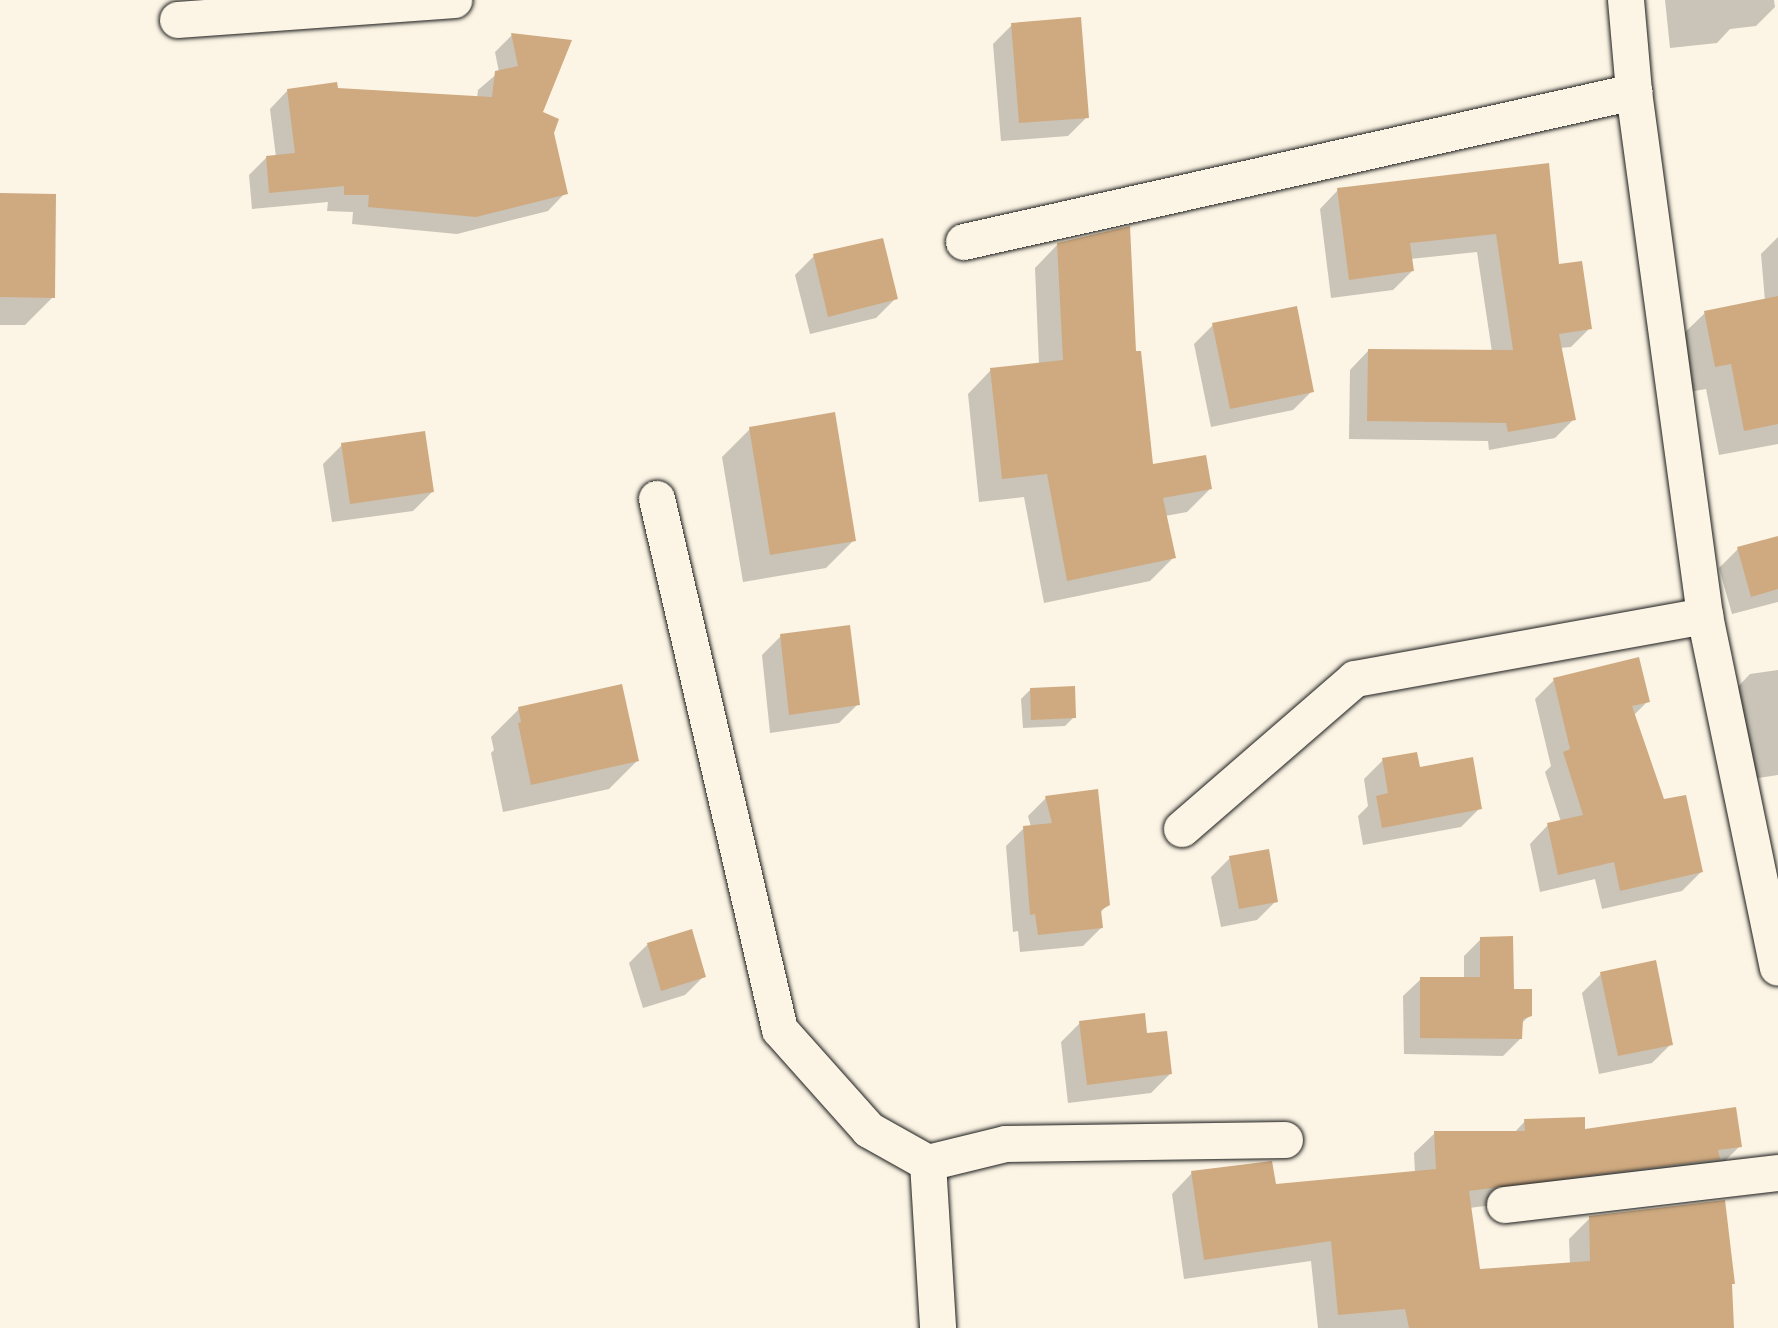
<!DOCTYPE html>
<style>
body{margin:0}
#map{position:relative;width:1778px;height:1328px;overflow:hidden;background:#fcf5e5;font-family:"Architects Daughter",sans-serif}
div>[style]{position:absolute}
.shadow>*{inset:0;background:#0003}
.building>*{inset:0;background:#cfaa81}
.roads{filter:drop-shadow(0 0 2px #1c1c1c) drop-shadow(0 0 2px #1c1c1c)}
.minor>*{height:36px;margin:-18px;padding:0 18px;transform-origin:18px;border-radius:18px;background:#fcf5e5}
span{translate:-50% -50%;white-space:nowrap;text-align:center;line-height:1.15;-webkit-text-stroke:6px #fcf5e5;paint-order:stroke}
</style>
<div id="map">
<div class="shadow">
<div style="clip-path:polygon(1665px 0,1774px 0,1775px 7px,1756px 26px,1730px 29px,1717px 43px,1670px 48px)"></div>
<div style="clip-path:polygon(1012px 25px,1087px 117px,1068px 136px,1001px 141px,993px 44px)"></div>
<div style="clip-path:polygon(512px 35px,541px 113px,552px 132px,565px 193px,548px 211px,457px 234px,352px 224px,353px 212px,327px 211px,328px 202px,252px 209px,249px 175px,266px 158px,276px 157px,270px 109px,287px 91px,336px 89px,477px 98px,478px 90px,499px 72px,495px 52px)"></div>
<div style="clip-path:polygon(1547px 165px,1557px 267px,1590px 328px,1571px 347px,1560px 348px,1574px 419px,1555px 438px,1489px 450px,1488px 441px,1349px 439px,1350px 370px,1368px 351px,1492px 352px,1477px 252px,1410px 259px,1412px 271px,1393px 290px,1331px 298px,1320px 209px,1338px 190px)"></div>
<div style="clip-path:polygon(0 195px,53px 297px,25px 325px,0 325px)"></div>
<div style="clip-path:polygon(1778px 237px,1778px 444px,1719px 455px,1706px 389px,1689px 392px,1679px 338px,1705px 313px,1765px 301px,1761px 254px)"></div>
<div style="clip-path:polygon(1058px 244px,1134px 354px,1151px 467px,1210px 489px,1187px 512px,1165px 516px,1174px 557px,1150px 581px,1044px 603px,1024px 497px,979px 502px,968px 394px,991px 370px,1039px 365px,1035px 268px)"></div>
<div style="clip-path:polygon(814px 256px,895px 299px,876px 318px,810px 334px,795px 275px)"></div>
<div style="clip-path:polygon(1213px 325px,1312px 391px,1293px 410px,1211px 427px,1194px 344px)"></div>
<div style="clip-path:polygon(750px 429px,854px 540px,826px 568px,743px 582px,722px 457px)"></div>
<div style="clip-path:polygon(342px 445px,432px 492px,413px 511px,332px 522px,323px 464px)"></div>
<div style="clip-path:polygon(1778px 538px,1778px 602px,1732px 614px,1719px 568px,1738px 549px)"></div>
<div style="clip-path:polygon(781px 636px,858px 704px,839px 723px,770px 733px,762px 655px)"></div>
<div style="clip-path:polygon(1778px 670px,1778px 775px,1745px 780px,1732px 693px,1750px 674px)"></div>
<div style="clip-path:polygon(1554px 680px,1648px 701px,1633px 716px,1662px 802px,1701px 872px,1682px 891px,1602px 909px,1595px 879px,1540px 892px,1530px 844px,1548px 825px,1561px 822px,1545px 772px,1551px 766px,1535px 699px)"></div>
<div style="clip-path:polygon(1030px 690px,1074px 717px,1065px 726px,1023px 728px,1021px 699px)"></div>
<div style="clip-path:polygon(519px 709px,637px 761px,609px 789px,503px 812px,491px 753px,494px 750px,491px 737px)"></div>
<div style="clip-path:polygon(1383px 760px,1419px 769px,1480px 808px,1461px 827px,1363px 845px,1358px 816px,1368px 806px,1364px 779px)"></div>
<div style="clip-path:polygon(1046px 798px,1108px 904px,1100px 913px,1101px 928px,1083px 946px,1020px 952px,1018px 931px,1013px 932px,1006px 846px,1024px 828px,1031px 827px,1028px 816px)"></div>
<div style="clip-path:polygon(1230px 858px,1276px 901px,1257px 920px,1221px 927px,1211px 877px)"></div>
<div style="clip-path:polygon(1481px 939px,1530px 1015px,1521px 1024px,1520px 1039px,1503px 1056px,1404px 1054px,1403px 996px,1421px 979px,1464px 979px,1464px 956px)"></div>
<div style="clip-path:polygon(648px 944px,704px 976px,685px 995px,643px 1008px,629px 963px)"></div>
<div style="clip-path:polygon(1601px 974px,1671px 1044px,1652px 1063px,1599px 1074px,1582px 993px)"></div>
<div style="clip-path:polygon(1080px 1023px,1146px 1036px,1170px 1074px,1151px 1093px,1068px 1103px,1061px 1042px)"></div>
<div style="clip-path:polygon(1525px 1121px,1583px 1131px,1740px 1146px,1719px 1167px,1697px 1179px,1469px 1208px,1478px 1271px,1570px 1264px,1569px 1239px,1590px 1218px,1733px 1283px,1730px 1287px,1732px 1328px,1318px 1328px,1311px 1261px,1184px 1279px,1172px 1194px,1192px 1173px,1274px 1186px,1415px 1173px,1414px 1153px,1435px 1133px,1514px 1133px)"></div>
</div>
<div class="building">
<div style="clip-path:polygon(1081px 17px,1089px 118px,1019px 123px,1011px 23px)"></div>
<div style="clip-path:polygon(511px 33px,572px 40px,543px 112px,559px 119px,554px 133px,568px 194px,476px 217px,368px 207px,369px 195px,344px 195px,344px 186px,269px 193px,266px 156px,295px 153px,287px 89px,337px 82px,338px 88px,492px 97px,495px 71px,518px 66px)"></div>
<div style="clip-path:polygon(1549px 163px,1559px 264px,1582px 261px,1592px 329px,1559px 334px,1576px 420px,1508px 432px,1506px 423px,1367px 421px,1368px 349px,1513px 350px,1496px 234px,1410px 243px,1414px 271px,1349px 280px,1337px 188px)"></div>
<div style="clip-path:polygon(0 193px,56px 194px,55px 298px,0 297px)"></div>
<div style="clip-path:polygon(1130px 226px,1136px 351px,1141px 351px,1153px 464px,1206px 455px,1212px 489px,1163px 498px,1176px 558px,1067px 581px,1047px 474px,1002px 479px,990px 368px,1063px 360px,1057px 243px)"></div>
<div style="clip-path:polygon(883px 238px,898px 299px,828px 317px,813px 254px)"></div>
<div style="clip-path:polygon(1778px 296px,1778px 424px,1744px 431px,1731px 364px,1715px 367px,1704px 311px)"></div>
<div style="clip-path:polygon(1297px 306px,1314px 392px,1230px 409px,1212px 323px)"></div>
<div style="clip-path:polygon(835px 412px,856px 541px,770px 555px,749px 427px)"></div>
<div style="clip-path:polygon(425px 431px,434px 492px,350px 504px,341px 443px)"></div>
<div style="clip-path:polygon(1778px 536px,1778px 589px,1751px 597px,1737px 547px)"></div>
<div style="clip-path:polygon(850px 625px,860px 705px,789px 715px,780px 634px)"></div>
<div style="clip-path:polygon(1639px 657px,1650px 702px,1632px 706px,1664px 799px,1686px 795px,1703px 872px,1620px 891px,1614px 862px,1558px 875px,1547px 823px,1583px 815px,1563px 752px,1570px 749px,1553px 678px)"></div>
<div style="clip-path:polygon(622px 684px,639px 761px,531px 785px,518px 723px,521px 722px,518px 707px)"></div>
<div style="clip-path:polygon(1075px 686px,1076px 718px,1031px 720px,1030px 688px)"></div>
<div style="clip-path:polygon(1417px 752px,1420px 767px,1473px 757px,1482px 809px,1382px 828px,1376px 796px,1388px 793px,1382px 758px)"></div>
<div style="clip-path:polygon(1098px 789px,1110px 905px,1101px 910px,1103px 928px,1038px 935px,1035px 914px,1030px 915px,1023px 826px,1052px 823px,1045px 796px)"></div>
<div style="clip-path:polygon(1269px 849px,1278px 902px,1239px 909px,1229px 856px)"></div>
<div style="clip-path:polygon(692px 929px,706px 977px,661px 991px,647px 943px)"></div>
<div style="clip-path:polygon(1513px 936px,1514px 989px,1532px 989px,1532px 1016px,1523px 1019px,1522px 1039px,1420px 1038px,1420px 977px,1480px 977px,1480px 937px)"></div>
<div style="clip-path:polygon(1656px 960px,1673px 1045px,1618px 1056px,1600px 972px)"></div>
<div style="clip-path:polygon(1145px 1013px,1147px 1033px,1167px 1031px,1172px 1074px,1087px 1085px,1079px 1021px)"></div>
<div style="clip-path:polygon(1736px 1107px,1742px 1147px,1718px 1150px,1720px 1159px,1469px 1191px,1480px 1269px,1590px 1261px,1589px 1216px,1725px 1200px,1735px 1284px,1732px 1284px,1734px 1328px,1409px 1328px,1405px 1309px,1338px 1315px,1331px 1241px,1204px 1260px,1191px 1171px,1272px 1161px,1276px 1184px,1436px 1169px,1434px 1131px,1525px 1131px,1524px 1119px,1585px 1117px,1585px 1129px)"></div>
</div>
<div class="roads">
<div class="minor">
<div style="left:1626px;top:0;width:92px;rotate:85deg"></div>
<div style="left:1634px;top:92px;width:529px;rotate:82.28deg"></div>
<div style="left:1705px;top:616px;width:359px;rotate:78.3deg"></div>
<div style="left:178px;top:20px;width:277px;rotate:-4.1deg"></div>
<div style="left:964px;top:242px;width:687px;rotate:-12.62deg"></div>
<div style="left:657px;top:499px;width:545px;rotate:76.96deg"></div>
<div style="left:780px;top:1030px;width:134px;rotate:48.3deg"></div>
<div style="left:869px;top:1130px;width:68px;rotate:29.2deg"></div>
<div style="left:928px;top:1163px;width:165px;rotate:86.5deg"></div>
<div style="left:1182px;top:829px;width:229px;rotate:-40.9deg"></div>
<div style="left:1355px;top:679px;width:356px;rotate:-10.2deg"></div>
<div style="left:928px;top:1163px;width:80px;rotate:-13.7deg"></div>
<div style="left:1006px;top:1144px;width:279px;rotate:-0.8deg"></div>
<div style="left:1505px;top:1205px;width:275px;rotate:-6.7deg"></div>
</div>
</div>
</div>
